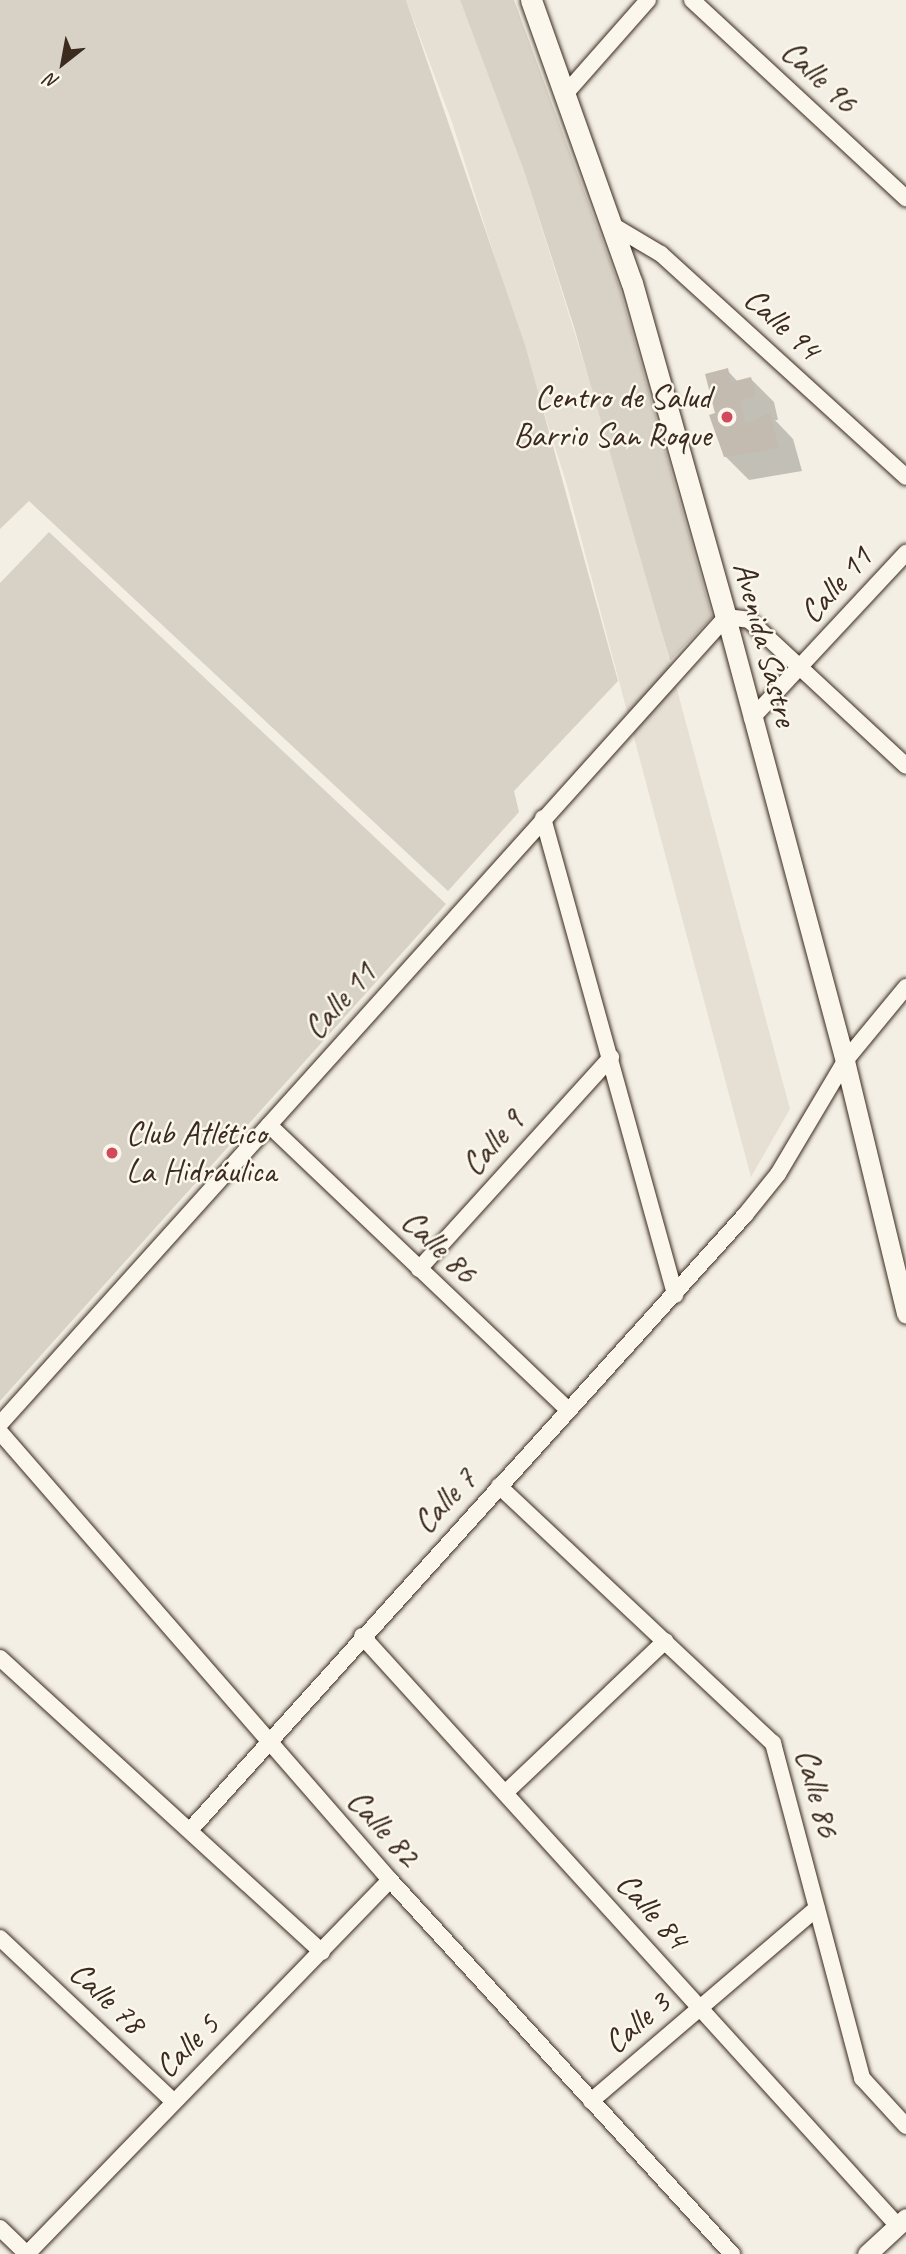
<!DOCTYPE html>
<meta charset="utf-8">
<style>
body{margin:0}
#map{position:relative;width:906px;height:2254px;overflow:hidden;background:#f3efe4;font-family:Caveat,sans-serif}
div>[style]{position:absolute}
.built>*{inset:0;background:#e5dfd4}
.green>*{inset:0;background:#d8d1c6}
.shadow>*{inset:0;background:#0003}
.building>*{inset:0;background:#c3bbb0}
.roads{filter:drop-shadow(0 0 2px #3b2a1e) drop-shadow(0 0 2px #3b2a1e)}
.minor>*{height:16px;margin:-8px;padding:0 8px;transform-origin:8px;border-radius:8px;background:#fbf7ec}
.tertiary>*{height:19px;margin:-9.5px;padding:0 9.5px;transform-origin:9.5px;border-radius:9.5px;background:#fbf7ec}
.secondary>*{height:21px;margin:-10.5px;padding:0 10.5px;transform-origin:10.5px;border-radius:10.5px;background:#fbf7ec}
.dots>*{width:19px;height:19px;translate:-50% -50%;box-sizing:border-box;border:4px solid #fbf7ec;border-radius:50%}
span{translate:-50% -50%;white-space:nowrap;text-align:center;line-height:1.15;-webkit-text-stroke:5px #fbf7ec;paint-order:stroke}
.street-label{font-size:33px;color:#3b2a1e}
.poi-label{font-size:33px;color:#3b2a1e}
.right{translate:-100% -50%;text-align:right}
.left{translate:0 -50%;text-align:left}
.north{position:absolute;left:28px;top:28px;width:70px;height:70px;-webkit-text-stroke:5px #fbf7ec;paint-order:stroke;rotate:211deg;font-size:19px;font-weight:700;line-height:28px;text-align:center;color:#3b2a1e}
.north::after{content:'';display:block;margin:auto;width:24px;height:32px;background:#3b2a1e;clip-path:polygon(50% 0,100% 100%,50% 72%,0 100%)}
</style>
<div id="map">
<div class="built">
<div style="clip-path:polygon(406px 0,460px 0,524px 171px,620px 478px,790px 1109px,751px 1177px,566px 482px,452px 122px)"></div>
</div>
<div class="green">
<div style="clip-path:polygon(0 0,406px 0,525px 345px,618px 681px,514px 791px,519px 812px,448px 891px,29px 501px,0 529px)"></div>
<div style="clip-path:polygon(460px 0,514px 0,619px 286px,712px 617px,670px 661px,574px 327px,524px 171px)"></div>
<div style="clip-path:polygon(49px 532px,446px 904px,0 1401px,0 583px)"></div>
</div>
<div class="shadow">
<div style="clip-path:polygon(727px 370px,738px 382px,751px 379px,774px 402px,778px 420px,775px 420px,793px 439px,802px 471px,749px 480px,725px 456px,718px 415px)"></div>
</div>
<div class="building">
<div style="clip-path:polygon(728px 368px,731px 382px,751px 377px,756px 396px,740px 400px,745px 424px,770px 413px,779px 448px,724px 457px,709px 415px,715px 413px,705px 374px)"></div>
</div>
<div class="roads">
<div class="minor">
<div style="left:692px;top:0;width:292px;rotate:42.8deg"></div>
<div style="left:566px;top:93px;width:124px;rotate:-48.6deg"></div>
<div style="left:612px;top:225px;width:57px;rotate:30.6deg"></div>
<div style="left:661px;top:254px;width:331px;rotate:42.3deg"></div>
<div style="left:752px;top:718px;width:226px;rotate:-47deg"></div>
<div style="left:543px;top:818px;width:495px;rotate:74.5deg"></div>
<div style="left:269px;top:1125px;width:414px;rotate:43.6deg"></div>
<div style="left:419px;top:1269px;width:286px;rotate:-47.8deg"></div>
<div style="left:0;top:1424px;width:1086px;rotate:-48.02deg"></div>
<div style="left:726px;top:617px;width:23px;rotate:7deg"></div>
<div style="left:749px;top:620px;width:214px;rotate:42.9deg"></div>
<div style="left:0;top:1432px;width:594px;rotate:48.96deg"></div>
<div style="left:390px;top:1880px;width:507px;rotate:47.56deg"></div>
<div style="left:499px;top:1486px;width:376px;rotate:43.2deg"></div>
<div style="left:773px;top:1743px;width:347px;rotate:75.1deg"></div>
<div style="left:862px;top:2078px;width:65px;rotate:47.5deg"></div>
<div style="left:362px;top:1636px;width:797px;rotate:47.75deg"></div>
<div style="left:0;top:1658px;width:436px;rotate:42.4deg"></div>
<div style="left:505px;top:1793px;width:221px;rotate:-43.5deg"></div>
<div style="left:191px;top:1829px;width:827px;rotate:-47.94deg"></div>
<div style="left:745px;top:1215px;width:53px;rotate:-51.2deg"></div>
<div style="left:778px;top:1174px;width:131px;rotate:-59.3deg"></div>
<div style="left:845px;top:1061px;width:96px;rotate:-50.5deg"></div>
<div style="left:0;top:1938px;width:239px;rotate:43.3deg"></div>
<div style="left:591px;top:2101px;width:297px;rotate:-40.5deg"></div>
<div style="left:0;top:2228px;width:37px;rotate:44deg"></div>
<div style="left:27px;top:2254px;width:521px;rotate:-45.86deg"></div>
</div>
<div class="tertiary">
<div style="left:726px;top:617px;width:460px;rotate:75deg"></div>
<div style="left:845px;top:1061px;width:260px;rotate:76.4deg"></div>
<div style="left:867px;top:2254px;width:53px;rotate:-42.7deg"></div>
</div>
<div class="secondary">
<div style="left:531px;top:0;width:300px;rotate:70.4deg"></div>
<div style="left:632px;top:283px;width:347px;rotate:74.3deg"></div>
</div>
</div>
<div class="dots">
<div style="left:727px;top:417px;background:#d1495b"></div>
<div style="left:112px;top:1153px;background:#d1495b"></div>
</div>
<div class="street-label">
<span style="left:819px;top:77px;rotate:43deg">Calle 96</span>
<span style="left:782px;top:324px;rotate:42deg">Calle 94</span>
<span style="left:836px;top:585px;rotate:-48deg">Calle 11</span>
<span style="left:765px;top:644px;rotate:75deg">Avenida Sastre</span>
<span style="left:340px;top:1001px;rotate:-48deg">Calle 11</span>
<span style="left:493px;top:1143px;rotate:-48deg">Calle 9</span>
<span style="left:439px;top:1247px;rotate:44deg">Calle 86</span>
<span style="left:445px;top:1501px;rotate:-47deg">Calle 7</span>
<span style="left:817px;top:1793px;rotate:75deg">Calle 86</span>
<span style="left:383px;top:1828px;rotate:48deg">Calle 82</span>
<span style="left:652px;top:1911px;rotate:48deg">Calle 84</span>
<span style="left:107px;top:1998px;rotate:43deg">Calle 78</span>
<span style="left:637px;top:2023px;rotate:-41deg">Calle 3</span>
<span style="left:187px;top:2046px;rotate:-45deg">Calle 5</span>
</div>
<div class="poi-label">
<span class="right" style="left:711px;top:417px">Centro de Salud<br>Barrio San Roque</span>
<span class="left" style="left:126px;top:1153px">Club Atlético<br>La Hidráulica</span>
</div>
<div class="north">N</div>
</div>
